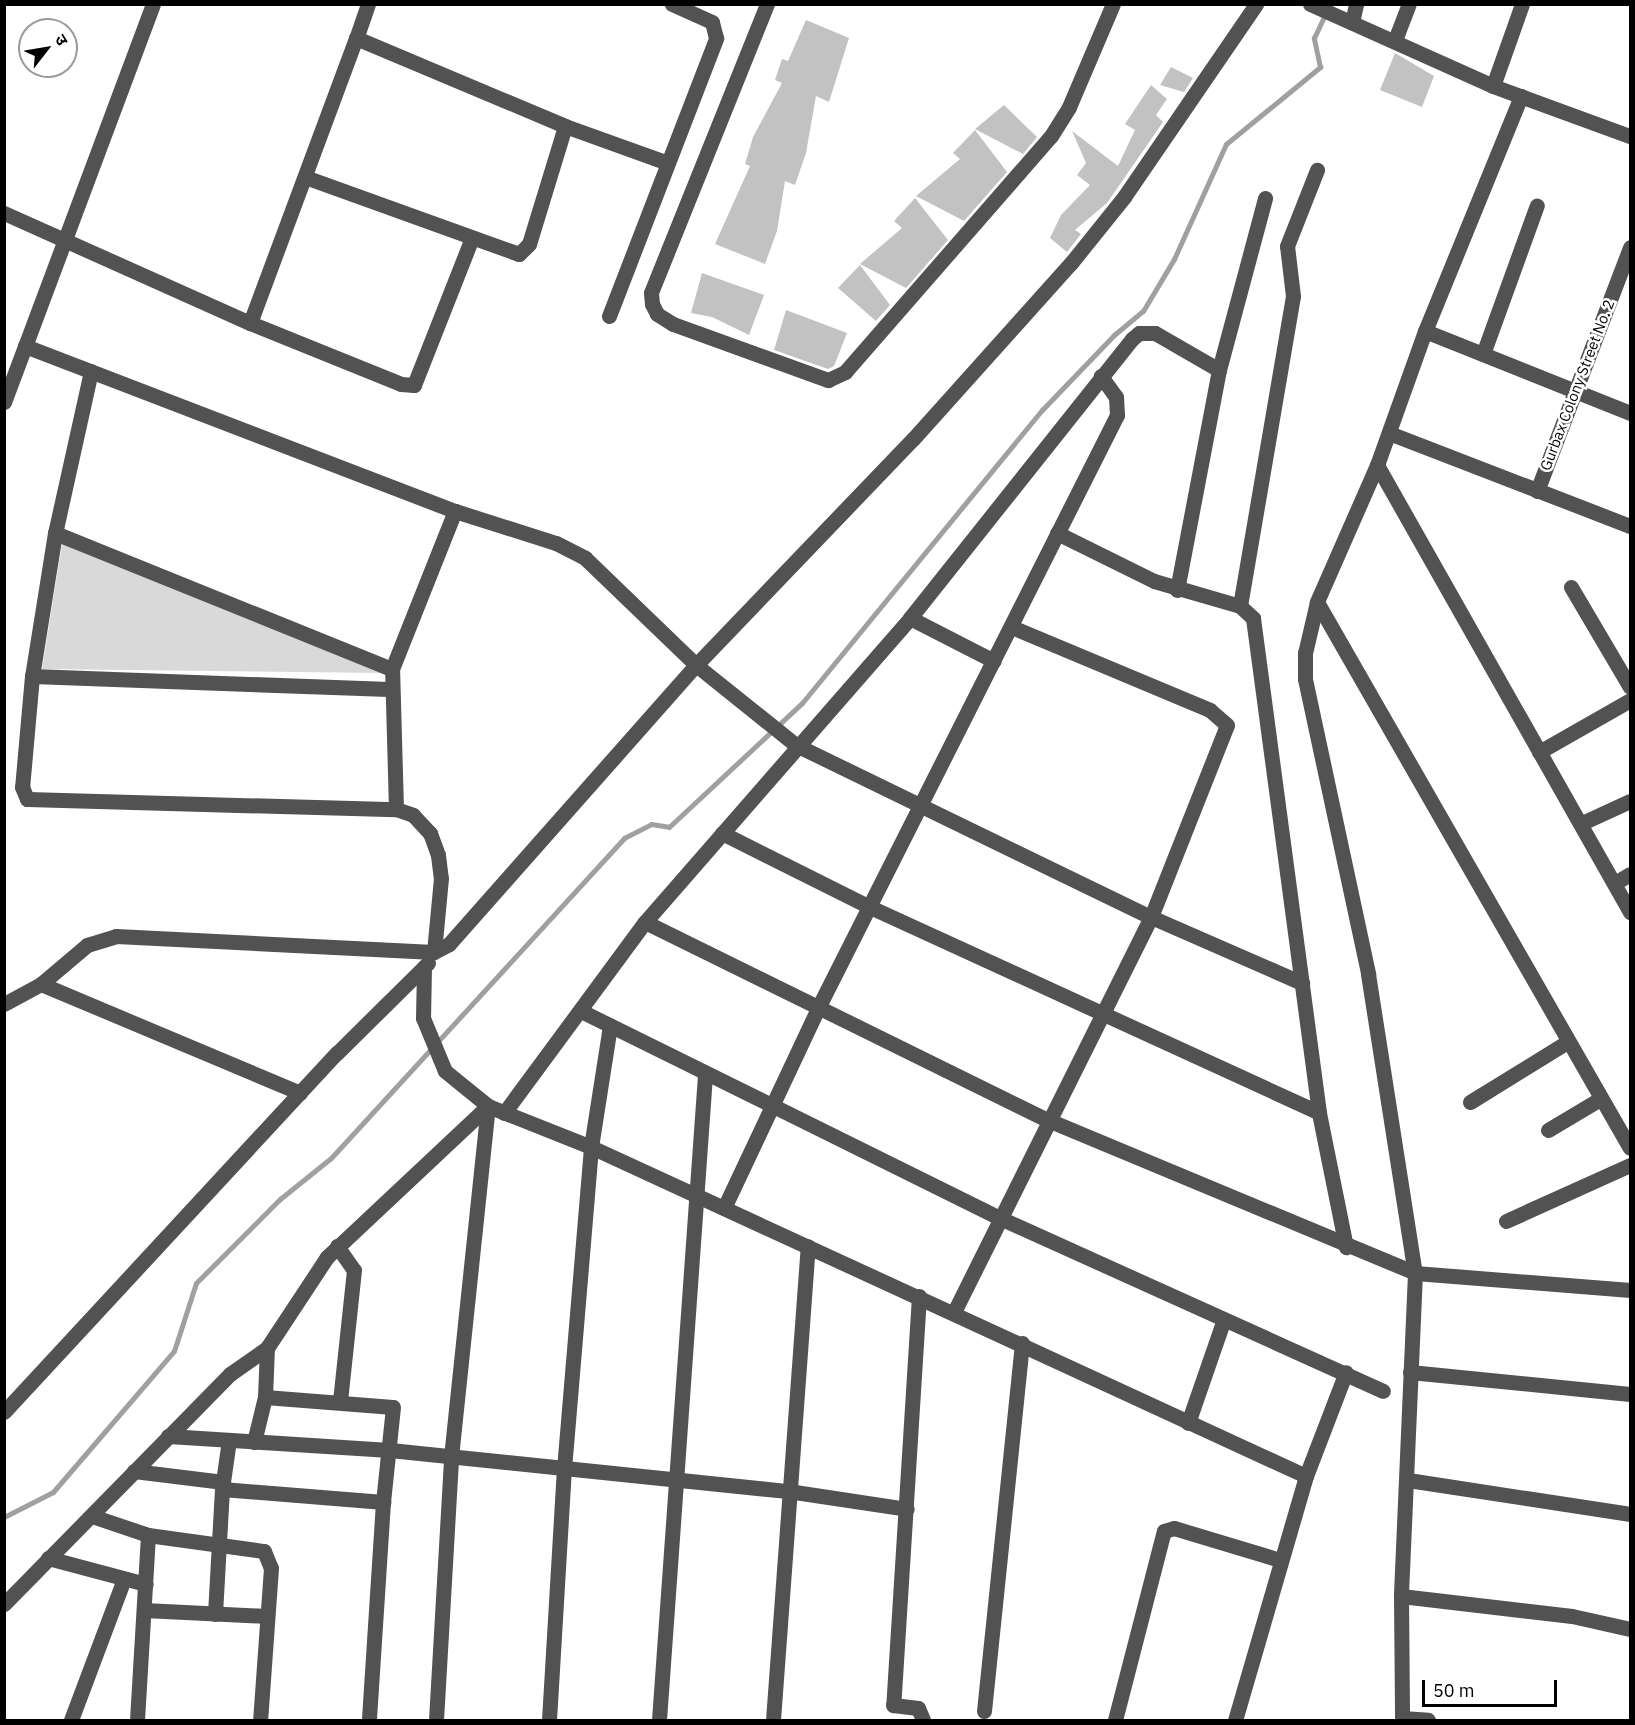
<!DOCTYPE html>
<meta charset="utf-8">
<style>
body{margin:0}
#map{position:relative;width:1635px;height:1725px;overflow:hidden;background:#fff;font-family:"IBM Plex Sans","Noto Sans Devanagari",sans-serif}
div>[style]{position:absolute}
.green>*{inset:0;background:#d9d9d9}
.stream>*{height:5px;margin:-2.5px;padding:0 2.5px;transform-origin:2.5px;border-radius:2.5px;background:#a0a0a0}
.building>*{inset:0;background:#c2c2c2}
.minor>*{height:15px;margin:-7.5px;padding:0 7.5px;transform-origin:7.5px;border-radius:7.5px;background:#525252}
span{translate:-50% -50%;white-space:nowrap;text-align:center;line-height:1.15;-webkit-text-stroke:5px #fff;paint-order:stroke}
.street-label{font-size:15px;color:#000}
.frame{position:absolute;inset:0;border:6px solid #000;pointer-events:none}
.north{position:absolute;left:18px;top:18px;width:60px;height:60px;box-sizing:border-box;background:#fff;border:2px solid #999;border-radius:50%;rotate:59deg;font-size:16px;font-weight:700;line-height:24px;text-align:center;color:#000}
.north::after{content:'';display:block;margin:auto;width:21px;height:27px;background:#000;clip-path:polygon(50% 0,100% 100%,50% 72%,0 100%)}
.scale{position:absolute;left:1422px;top:1680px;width:135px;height:27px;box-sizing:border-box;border:3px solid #000;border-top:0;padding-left:8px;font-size:18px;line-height:21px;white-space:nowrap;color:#000;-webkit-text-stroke:4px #fff;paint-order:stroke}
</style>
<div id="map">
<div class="green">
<div style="clip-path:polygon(62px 544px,382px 673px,42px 669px)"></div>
</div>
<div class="stream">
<div style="left:4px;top:1517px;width:55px;rotate:-27deg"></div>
<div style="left:53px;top:1492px;width:186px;rotate:-49.4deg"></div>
<div style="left:174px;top:1351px;width:71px;rotate:-72.1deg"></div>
<div style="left:196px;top:1283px;width:119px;rotate:-45deg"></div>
<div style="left:280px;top:1199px;width:65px;rotate:-38.8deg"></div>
<div style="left:331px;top:1158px;width:434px;rotate:-47.5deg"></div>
<div style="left:624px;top:838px;width:30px;rotate:-27deg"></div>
<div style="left:651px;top:824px;width:18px;rotate:9deg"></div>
<div style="left:669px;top:827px;width:182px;rotate:-43deg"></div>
<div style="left:802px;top:703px;width:379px;rotate:-50.7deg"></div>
<div style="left:1042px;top:410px;width:104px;rotate:-46.2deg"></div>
<div style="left:1114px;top:335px;width:38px;rotate:-40deg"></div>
<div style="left:1143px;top:311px;width:61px;rotate:-59.2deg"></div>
<div style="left:1174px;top:259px;width:126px;rotate:-65.7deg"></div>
<div style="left:1226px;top:144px;width:122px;rotate:-39.3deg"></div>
<div style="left:1320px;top:67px;width:30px;rotate:-102deg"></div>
<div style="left:1314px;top:38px;width:38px;rotate:-65deg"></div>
</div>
<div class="building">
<div style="clip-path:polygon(806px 20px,849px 38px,829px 102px,816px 96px,806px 153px,795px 185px,785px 181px,777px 231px,765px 264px,715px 244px,750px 166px,745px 164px,753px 137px,782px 83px,775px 80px,782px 59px,788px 61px)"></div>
<div style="clip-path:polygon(1395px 53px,1434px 76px,1422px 107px,1380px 90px)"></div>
<div style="clip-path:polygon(1171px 67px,1193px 78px,1184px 92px,1160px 85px)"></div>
<div style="clip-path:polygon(1151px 85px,1167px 99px,1156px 115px,1163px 122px,1107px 203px,1075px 230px,1081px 234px,1067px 252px,1050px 238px,1061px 215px,1090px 185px,1077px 175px,1086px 163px,1072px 131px,1118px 166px,1135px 130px,1125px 124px)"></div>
<div style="clip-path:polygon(1004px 105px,1037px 137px,1023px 154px,975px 129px)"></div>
<div style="clip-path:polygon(975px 130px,1007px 172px,964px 221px,916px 196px,960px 159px,953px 153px)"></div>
<div style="clip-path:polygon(915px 198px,948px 240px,906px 288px,860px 264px,902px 228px,894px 221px)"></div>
<div style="clip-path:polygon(860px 265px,890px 305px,876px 321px,838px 288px)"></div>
<div style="clip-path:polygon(702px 273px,764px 295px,749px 335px,712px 317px,691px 313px)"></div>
<div style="clip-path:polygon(786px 310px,847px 333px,834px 366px,828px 369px,774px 350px)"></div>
</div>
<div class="minor">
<div style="left:153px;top:4px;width:365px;rotate:110.5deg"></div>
<div style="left:25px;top:346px;width:461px;rotate:21deg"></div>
<div style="left:455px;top:511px;width:106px;rotate:17.6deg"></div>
<div style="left:556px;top:543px;width:33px;rotate:27deg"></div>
<div style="left:585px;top:558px;width:154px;rotate:43.9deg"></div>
<div style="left:696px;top:665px;width:128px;rotate:38.7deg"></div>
<div style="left:796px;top:745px;width:394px;rotate:25.9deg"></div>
<div style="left:1151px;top:917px;width:165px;rotate:23.6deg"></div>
<div style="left:368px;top:4px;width:36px;rotate:109deg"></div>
<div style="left:356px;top:38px;width:227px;rotate:22.8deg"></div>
<div style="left:565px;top:126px;width:109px;rotate:19.8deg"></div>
<div style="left:767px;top:4px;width:311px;rotate:111.9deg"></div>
<div style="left:651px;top:293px;width:11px;rotate:85deg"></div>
<div style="left:652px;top:304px;width:11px;rotate:63deg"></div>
<div style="left:657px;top:314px;width:19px;rotate:32deg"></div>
<div style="left:673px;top:324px;width:165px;rotate:19.9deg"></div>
<div style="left:828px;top:380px;width:19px;rotate:-25deg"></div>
<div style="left:845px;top:372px;width:313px;rotate:-48.9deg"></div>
<div style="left:1051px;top:136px;width:34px;rotate:-58deg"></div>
<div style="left:1069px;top:107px;width:112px;rotate:-66.9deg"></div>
<div style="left:1310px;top:4px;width:201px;rotate:24.1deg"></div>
<div style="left:1493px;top:86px;width:146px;rotate:20.1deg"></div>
<div style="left:1352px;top:22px;width:18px;rotate:-77deg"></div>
<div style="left:356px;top:38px;width:304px;rotate:110.4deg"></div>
<div style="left:250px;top:323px;width:163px;rotate:22deg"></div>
<div style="left:401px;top:384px;width:13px;rotate:4deg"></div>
<div style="left:414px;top:385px;width:156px;rotate:-68.5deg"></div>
<div style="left:1395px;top:40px;width:39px;rotate:-69deg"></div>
<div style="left:1493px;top:86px;width:87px;rotate:-70.5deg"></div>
<div style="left:1521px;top:96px;width:254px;rotate:112.2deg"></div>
<div style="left:1425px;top:331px;width:142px;rotate:109.7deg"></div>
<div style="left:1377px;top:465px;width:150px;rotate:113.7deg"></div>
<div style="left:1317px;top:602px;width:52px;rotate:103.2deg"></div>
<div style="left:1305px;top:653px;width:26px;rotate:90deg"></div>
<div style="left:1305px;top:679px;width:302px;rotate:77.9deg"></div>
<div style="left:1368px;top:974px;width:303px;rotate:81.1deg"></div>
<div style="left:1415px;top:1273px;width:216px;rotate:4.5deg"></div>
<div style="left:305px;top:177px;width:227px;rotate:19.8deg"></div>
<div style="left:519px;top:254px;width:14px;rotate:-45deg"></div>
<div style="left:529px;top:244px;width:123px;rotate:-73deg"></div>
<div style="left:4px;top:213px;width:269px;rotate:24.1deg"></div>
<div style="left:609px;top:316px;width:298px;rotate:-68.9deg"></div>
<div style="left:716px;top:38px;width:16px;rotate:-104deg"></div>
<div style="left:712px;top:22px;width:44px;rotate:-155.8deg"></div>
<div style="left:1425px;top:331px;width:221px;rotate:21.8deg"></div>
<div style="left:1483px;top:354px;width:158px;rotate:-70.1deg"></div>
<div style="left:91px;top:371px;width:166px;rotate:102.5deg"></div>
<div style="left:55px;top:533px;width:363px;rotate:22deg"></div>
<div style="left:4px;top:402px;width:60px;rotate:-69.4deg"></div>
<div style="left:1389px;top:433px;width:258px;rotate:21.1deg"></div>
<div style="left:1377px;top:465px;width:514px;rotate:60.49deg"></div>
<div style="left:1537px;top:491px;width:261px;rotate:-69.1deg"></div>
<div style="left:55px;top:533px;width:145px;rotate:99.1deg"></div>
<div style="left:32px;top:676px;width:111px;rotate:95.1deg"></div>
<div style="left:22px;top:787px;width:13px;rotate:67deg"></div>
<div style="left:27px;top:799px;width:369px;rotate:1.6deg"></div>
<div style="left:396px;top:809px;width:18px;rotate:19deg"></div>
<div style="left:413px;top:815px;width:25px;rotate:47deg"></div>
<div style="left:430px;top:833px;width:23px;rotate:70deg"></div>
<div style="left:438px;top:855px;width:23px;rotate:83deg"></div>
<div style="left:441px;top:878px;width:74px;rotate:95.4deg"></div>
<div style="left:1057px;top:533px;width:108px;rotate:26.3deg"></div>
<div style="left:1154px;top:581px;width:90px;rotate:16.2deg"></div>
<div style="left:1240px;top:606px;width:18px;rotate:43deg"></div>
<div style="left:1253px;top:618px;width:499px;rotate:82.4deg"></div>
<div style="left:1319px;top:1113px;width:137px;rotate:78.6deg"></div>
<div style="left:1571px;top:587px;width:116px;rotate:59.5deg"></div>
<div style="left:1177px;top:590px;width:224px;rotate:-79.2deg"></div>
<div style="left:1219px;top:370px;width:178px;rotate:-75deg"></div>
<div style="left:1317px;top:602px;width:629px;rotate:60.18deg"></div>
<div style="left:1240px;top:606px;width:314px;rotate:-80.3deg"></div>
<div style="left:1293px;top:296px;width:50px;rotate:-96.8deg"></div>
<div style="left:1287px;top:246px;width:82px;rotate:-68.5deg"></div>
<div style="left:910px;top:618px;width:94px;rotate:27.1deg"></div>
<div style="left:32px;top:676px;width:357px;rotate:2.1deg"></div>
<div style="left:1539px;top:752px;width:105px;rotate:-29.7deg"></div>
<div style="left:396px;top:809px;width:140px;rotate:-91.6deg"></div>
<div style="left:392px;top:669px;width:170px;rotate:-68.3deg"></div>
<div style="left:1582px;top:823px;width:53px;rotate:-24.6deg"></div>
<div style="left:722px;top:833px;width:165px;rotate:26.6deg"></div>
<div style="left:870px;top:907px;width:494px;rotate:24.6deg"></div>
<div style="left:1615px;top:883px;width:17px;rotate:-31deg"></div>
<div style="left:645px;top:922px;width:449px;rotate:26.2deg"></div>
<div style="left:1048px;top:1120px;width:398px;rotate:22.6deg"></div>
<div style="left:1415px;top:1273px;width:323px;rotate:92.5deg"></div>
<div style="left:1401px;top:1596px;width:124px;rotate:89.5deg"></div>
<div style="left:424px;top:967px;width:51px;rotate:91.1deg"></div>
<div style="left:423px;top:1018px;width:57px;rotate:67.5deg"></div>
<div style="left:445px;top:1071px;width:55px;rotate:39.1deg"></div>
<div style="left:488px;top:1106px;width:111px;rotate:21.7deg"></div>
<div style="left:591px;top:1147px;width:787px;rotate:24.71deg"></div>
<div style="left:1306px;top:1476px;width:254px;rotate:106.2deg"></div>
<div style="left:41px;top:984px;width:281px;rotate:22.8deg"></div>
<div style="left:4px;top:1004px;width:42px;rotate:-28.4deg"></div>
<div style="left:41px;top:984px;width:60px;rotate:-40.3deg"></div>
<div style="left:87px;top:945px;width:30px;rotate:-17deg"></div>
<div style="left:116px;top:936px;width:318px;rotate:2.9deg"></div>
<div style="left:434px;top:952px;width:17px;rotate:-28deg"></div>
<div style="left:449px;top:944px;width:373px;rotate:-48.5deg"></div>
<div style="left:696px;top:665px;width:313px;rotate:-46.2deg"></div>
<div style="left:913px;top:439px;width:237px;rotate:-48.1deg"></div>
<div style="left:1071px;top:263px;width:85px;rotate:-51.2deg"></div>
<div style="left:1124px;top:197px;width:234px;rotate:-55.6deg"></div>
<div style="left:581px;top:1011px;width:467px;rotate:26.3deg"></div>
<div style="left:1000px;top:1218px;width:420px;rotate:24.3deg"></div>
<div style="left:1470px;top:1102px;width:114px;rotate:-31.7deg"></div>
<div style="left:504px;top:1113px;width:237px;rotate:-53.6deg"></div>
<div style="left:645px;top:922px;width:403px;rotate:-48.9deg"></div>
<div style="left:910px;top:618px;width:357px;rotate:-51.5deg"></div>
<div style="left:1132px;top:339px;width:9px;rotate:-41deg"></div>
<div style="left:1139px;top:333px;width:16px"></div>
<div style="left:1155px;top:333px;width:74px;rotate:30deg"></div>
<div style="left:1548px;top:1130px;width:61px;rotate:-30.8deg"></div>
<div style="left:724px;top:1208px;width:223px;rotate:-64.8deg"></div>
<div style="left:819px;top:1006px;width:662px;rotate:-63.24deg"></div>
<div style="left:1117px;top:415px;width:18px;rotate:-93deg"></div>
<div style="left:1116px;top:397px;width:26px;rotate:-126deg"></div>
<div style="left:1506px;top:1221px;width:136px;rotate:-24.3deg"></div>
<div style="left:337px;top:1246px;width:29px;rotate:55deg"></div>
<div style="left:354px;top:1270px;width:133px;rotate:96.1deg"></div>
<div style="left:919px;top:1296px;width:410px;rotate:93.6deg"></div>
<div style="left:893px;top:1705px;width:25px;rotate:7deg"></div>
<div style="left:918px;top:1708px;width:13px;rotate:67deg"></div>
<div style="left:954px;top:1312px;width:441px;rotate:-63.5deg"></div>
<div style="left:1151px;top:917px;width:206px;rotate:-68.4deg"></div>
<div style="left:1227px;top:725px;width:23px;rotate:-139deg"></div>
<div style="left:1210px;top:710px;width:215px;rotate:-157.3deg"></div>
<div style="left:1410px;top:1372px;width:221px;rotate:5.7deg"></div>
<div style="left:265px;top:1397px;width:128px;rotate:4.5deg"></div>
<div style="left:393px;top:1407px;width:96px;rotate:96deg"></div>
<div style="left:4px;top:1412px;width:490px;rotate:-47.2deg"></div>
<div style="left:337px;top:1053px;width:128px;rotate:-44.7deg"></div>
<div style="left:1188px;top:1423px;width:107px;rotate:-70.9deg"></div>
<div style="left:168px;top:1436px;width:222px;rotate:3.6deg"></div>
<div style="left:390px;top:1450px;width:400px;rotate:5.9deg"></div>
<div style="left:788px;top:1491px;width:120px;rotate:8.6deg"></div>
<div style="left:254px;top:1442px;width:46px;rotate:-76.3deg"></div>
<div style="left:265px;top:1397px;width:49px;rotate:-87.7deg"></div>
<div style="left:134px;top:1471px;width:90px;rotate:7deg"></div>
<div style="left:223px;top:1482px;width:7px;rotate:98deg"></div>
<div style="left:222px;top:1489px;width:162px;rotate:4.6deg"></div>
<div style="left:383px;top:1502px;width:218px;rotate:93.7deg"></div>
<div style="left:1306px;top:1476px;width:111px;rotate:-69deg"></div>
<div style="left:1408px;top:1480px;width:225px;rotate:8.7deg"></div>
<div style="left:223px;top:1482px;width:42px;rotate:-81.9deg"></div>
<div style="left:92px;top:1516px;width:59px;rotate:18.7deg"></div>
<div style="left:148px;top:1535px;width:117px;rotate:7.9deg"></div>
<div style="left:264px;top:1551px;width:18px;rotate:68deg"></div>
<div style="left:271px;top:1568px;width:152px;rotate:94.1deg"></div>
<div style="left:48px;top:1558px;width:101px;rotate:14.9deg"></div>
<div style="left:1401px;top:1596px;width:172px;rotate:6.7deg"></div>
<div style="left:1572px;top:1616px;width:59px;rotate:12.6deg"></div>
<div style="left:4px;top:1604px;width:322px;rotate:-45.5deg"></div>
<div style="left:230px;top:1374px;width:45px;rotate:-35.1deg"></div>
<div style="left:267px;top:1348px;width:109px;rotate:-56.6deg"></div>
<div style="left:327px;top:1257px;width:221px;rotate:-43.2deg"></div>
<div style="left:144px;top:1610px;width:122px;rotate:2.8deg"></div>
<div style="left:215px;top:1614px;width:125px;rotate:-86.8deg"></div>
<div style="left:984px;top:1711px;width:370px;rotate:-84.1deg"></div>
<div style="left:1402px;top:1718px;width:26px;rotate:4deg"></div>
<div style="left:71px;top:1720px;width:151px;rotate:-69.4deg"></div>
<div style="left:137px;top:1720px;width:185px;rotate:-86.6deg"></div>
<div style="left:436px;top:1720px;width:263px;rotate:-86.7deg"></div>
<div style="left:451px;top:1457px;width:353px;rotate:-84deg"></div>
<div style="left:549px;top:1720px;width:251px;rotate:-86.6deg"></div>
<div style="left:564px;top:1469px;width:323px;rotate:-85.2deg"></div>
<div style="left:591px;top:1147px;width:123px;rotate:-81.1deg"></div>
<div style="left:659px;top:1720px;width:647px;rotate:-85.92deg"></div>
<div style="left:773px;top:1720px;width:475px;rotate:-85.8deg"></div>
<div style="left:1115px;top:1720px;width:195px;rotate:-75.5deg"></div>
<div style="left:1164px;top:1531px;width:10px;rotate:-17deg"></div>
<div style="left:1174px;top:1528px;width:111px;rotate:16.8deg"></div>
</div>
<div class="street-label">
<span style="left:1577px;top:385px;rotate:-69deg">Gurbax Colony Street No. 2</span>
</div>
<div class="frame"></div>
<div class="north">उ</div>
<div class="scale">50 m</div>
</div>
